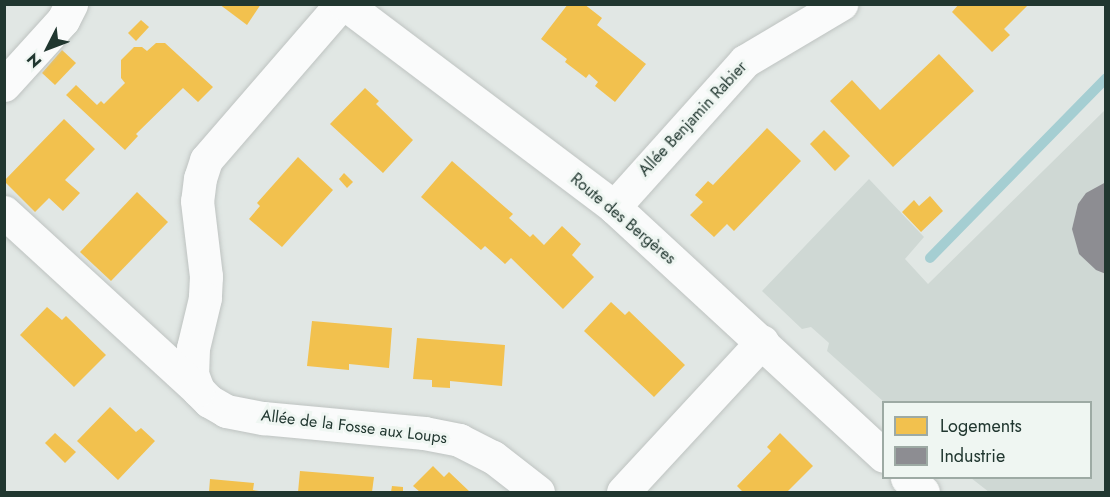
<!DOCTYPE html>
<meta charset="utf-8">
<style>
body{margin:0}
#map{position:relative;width:1110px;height:497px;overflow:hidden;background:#e1e7e4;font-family:Jost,sans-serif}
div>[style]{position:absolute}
.built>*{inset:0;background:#cfd8d4}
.homes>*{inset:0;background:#f2c14e}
.industry>*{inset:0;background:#8d8d92}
.stream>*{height:10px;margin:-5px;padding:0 5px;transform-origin:5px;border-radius:5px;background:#a5ced2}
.roads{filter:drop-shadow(0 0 2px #bec3c1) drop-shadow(0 0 2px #bec3c1)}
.street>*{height:33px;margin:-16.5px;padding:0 16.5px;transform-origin:16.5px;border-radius:16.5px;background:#fafbfb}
span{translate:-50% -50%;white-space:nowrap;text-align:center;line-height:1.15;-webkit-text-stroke:6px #eff6f2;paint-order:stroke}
.street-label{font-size:16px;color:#213730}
.frame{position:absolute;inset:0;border:6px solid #213730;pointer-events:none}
.legend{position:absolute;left:882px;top:401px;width:210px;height:78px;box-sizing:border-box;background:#eff6f2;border:2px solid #9daaa4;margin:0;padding:8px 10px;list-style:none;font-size:18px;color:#213730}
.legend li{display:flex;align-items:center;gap:12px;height:30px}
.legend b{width:30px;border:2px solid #9daaa4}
.north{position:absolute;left:18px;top:18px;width:60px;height:60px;-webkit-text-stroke:4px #eff6f2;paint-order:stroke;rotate:228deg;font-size:16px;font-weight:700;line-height:24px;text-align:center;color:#213730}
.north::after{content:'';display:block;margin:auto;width:21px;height:27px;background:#213730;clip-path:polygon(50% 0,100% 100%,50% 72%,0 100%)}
</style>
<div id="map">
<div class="built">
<div style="clip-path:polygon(1105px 110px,1105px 492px,989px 492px,971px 478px,1090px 478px,1090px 402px,884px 402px,827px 351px,829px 343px,811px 327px,802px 329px,762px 291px,869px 179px,924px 237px,905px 259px,928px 284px)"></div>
</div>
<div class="homes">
<div style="clip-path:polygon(219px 4px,261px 4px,247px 25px)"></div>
<div style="clip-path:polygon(568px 4px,584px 4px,602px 18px,597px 25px,646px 64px,615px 102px,595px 86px,598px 82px,589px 74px,586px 78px,565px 62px,567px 59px,541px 39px)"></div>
<div style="clip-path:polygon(959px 4px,1029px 4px,1004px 29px,1010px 35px,992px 52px,952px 12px)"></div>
<div style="clip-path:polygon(141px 20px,149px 27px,136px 41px,128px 33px)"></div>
<div style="clip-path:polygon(156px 43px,165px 43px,213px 87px,198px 102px,183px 88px,136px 134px,138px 136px,125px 150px,66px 95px,76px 85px,97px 105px,101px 101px,104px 104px,125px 83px,121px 78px,121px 60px,134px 47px,142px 47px,147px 51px)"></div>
<div style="clip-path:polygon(62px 50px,76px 63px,55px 85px,42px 73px)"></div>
<div style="clip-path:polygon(939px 54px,974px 91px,893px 167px,830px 101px,852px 80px,880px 110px)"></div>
<div style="clip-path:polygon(365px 88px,379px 101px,376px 104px,413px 140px,383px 173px,330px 124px)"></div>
<div style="clip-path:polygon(64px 119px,95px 149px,65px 180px,80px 193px,63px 211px,49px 198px,35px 212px,4px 181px)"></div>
<div style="clip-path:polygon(767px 128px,801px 161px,734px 231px,727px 224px,714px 237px,690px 215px,703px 202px,695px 195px,708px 181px,713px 185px)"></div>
<div style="clip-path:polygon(824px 130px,850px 156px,835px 171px,810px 144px)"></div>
<div style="clip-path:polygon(298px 157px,333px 190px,282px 247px,249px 219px,260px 206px,257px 203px)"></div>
<div style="clip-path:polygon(452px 161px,513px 214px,509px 218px,530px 237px,533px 234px,544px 245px,562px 226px,581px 244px,572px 255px,594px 277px,563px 309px,511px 258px,505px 264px,485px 246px,481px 250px,421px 197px)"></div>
<div style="clip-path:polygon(344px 173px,353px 182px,347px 188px,339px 179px)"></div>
<div style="clip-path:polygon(137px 192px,168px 222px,111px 281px,80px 252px)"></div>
<div style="clip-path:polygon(930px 196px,943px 211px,921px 232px,902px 212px,914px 200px,919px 206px)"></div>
<div style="clip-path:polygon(611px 302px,625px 315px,629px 311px,685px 365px,654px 397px,584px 331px)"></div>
<div style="clip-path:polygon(47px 307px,62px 320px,66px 316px,106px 355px,74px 387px,20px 335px)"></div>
<div style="clip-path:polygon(312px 321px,392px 328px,389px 368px,349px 364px,349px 370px,307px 366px)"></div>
<div style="clip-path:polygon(417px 338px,505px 345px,502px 386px,450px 381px,450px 388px,432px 387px,432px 380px,413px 379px)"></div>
<div style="clip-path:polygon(110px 407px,136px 432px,141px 428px,155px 441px,118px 480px,77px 441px)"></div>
<div style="clip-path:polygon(55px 433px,76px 452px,65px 463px,45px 443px)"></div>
<div style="clip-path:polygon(780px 433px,813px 466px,787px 492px,743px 492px,737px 486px,771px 451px,767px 447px)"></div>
<div style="clip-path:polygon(433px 466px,444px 477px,449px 472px,470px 492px,420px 492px,413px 486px)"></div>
<div style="clip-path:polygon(300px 471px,374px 477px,372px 492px,298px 492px)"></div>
<div style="clip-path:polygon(210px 479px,254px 483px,253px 490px,266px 492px,209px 492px)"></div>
<div style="clip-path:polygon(392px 486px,403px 487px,403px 492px,391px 492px)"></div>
</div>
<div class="industry">
<div style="clip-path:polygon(1106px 182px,1106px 274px,1096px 270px,1079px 254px,1072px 229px,1078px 204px,1086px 193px)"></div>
</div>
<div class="stream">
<div style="left:930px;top:258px;width:252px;rotate:-45.6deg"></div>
</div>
<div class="roads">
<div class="street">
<div style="left:341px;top:4px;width:206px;rotate:130.9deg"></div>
<div style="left:206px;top:160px;width:19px;rotate:108deg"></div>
<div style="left:200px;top:178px;width:23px;rotate:97deg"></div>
<div style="left:197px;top:201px;width:76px;rotate:83.2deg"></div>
<div style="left:206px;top:276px;width:22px;rotate:93deg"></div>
<div style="left:205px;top:298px;width:51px;rotate:103.5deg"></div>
<div style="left:193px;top:348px;width:26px;rotate:92deg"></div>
<div style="left:192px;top:374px;width:17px;rotate:69deg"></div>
<div style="left:198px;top:390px;width:16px;rotate:45deg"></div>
<div style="left:209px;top:401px;width:20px;rotate:30deg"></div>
<div style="left:226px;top:411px;width:38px;rotate:11deg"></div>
<div style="left:263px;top:418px;width:162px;rotate:5.3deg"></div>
<div style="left:424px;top:433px;width:36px;rotate:11deg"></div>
<div style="left:459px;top:440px;width:38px;rotate:27deg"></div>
<div style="left:493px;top:457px;width:57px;rotate:37.9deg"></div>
<div style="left:345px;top:4px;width:337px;rotate:37deg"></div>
<div style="left:614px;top:207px;width:367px;rotate:42.7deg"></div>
<div style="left:4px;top:85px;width:88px;rotate:-47.8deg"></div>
<div style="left:63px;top:20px;width:18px;rotate:-63deg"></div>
<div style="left:614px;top:207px;width:196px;rotate:-48.1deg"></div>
<div style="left:745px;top:61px;width:112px;rotate:-30.7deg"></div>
<div style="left:4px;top:212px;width:263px;rotate:42.5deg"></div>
<div style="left:907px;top:478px;width:21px;rotate:41deg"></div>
<div style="left:623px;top:492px;width:205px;rotate:-47.2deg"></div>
</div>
</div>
<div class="street-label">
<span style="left:693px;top:119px;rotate:-47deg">Allée Benjamin Rabier</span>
<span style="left:623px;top:219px;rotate:40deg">Route des Bergères</span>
<span style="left:354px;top:427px;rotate:7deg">Allée de la Fosse aux Loups</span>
</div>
<div class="frame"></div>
<ul class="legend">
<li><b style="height:16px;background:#f2c14e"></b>Logements</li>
<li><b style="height:16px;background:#8d8d92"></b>Industrie</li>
</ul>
<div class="north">N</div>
</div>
